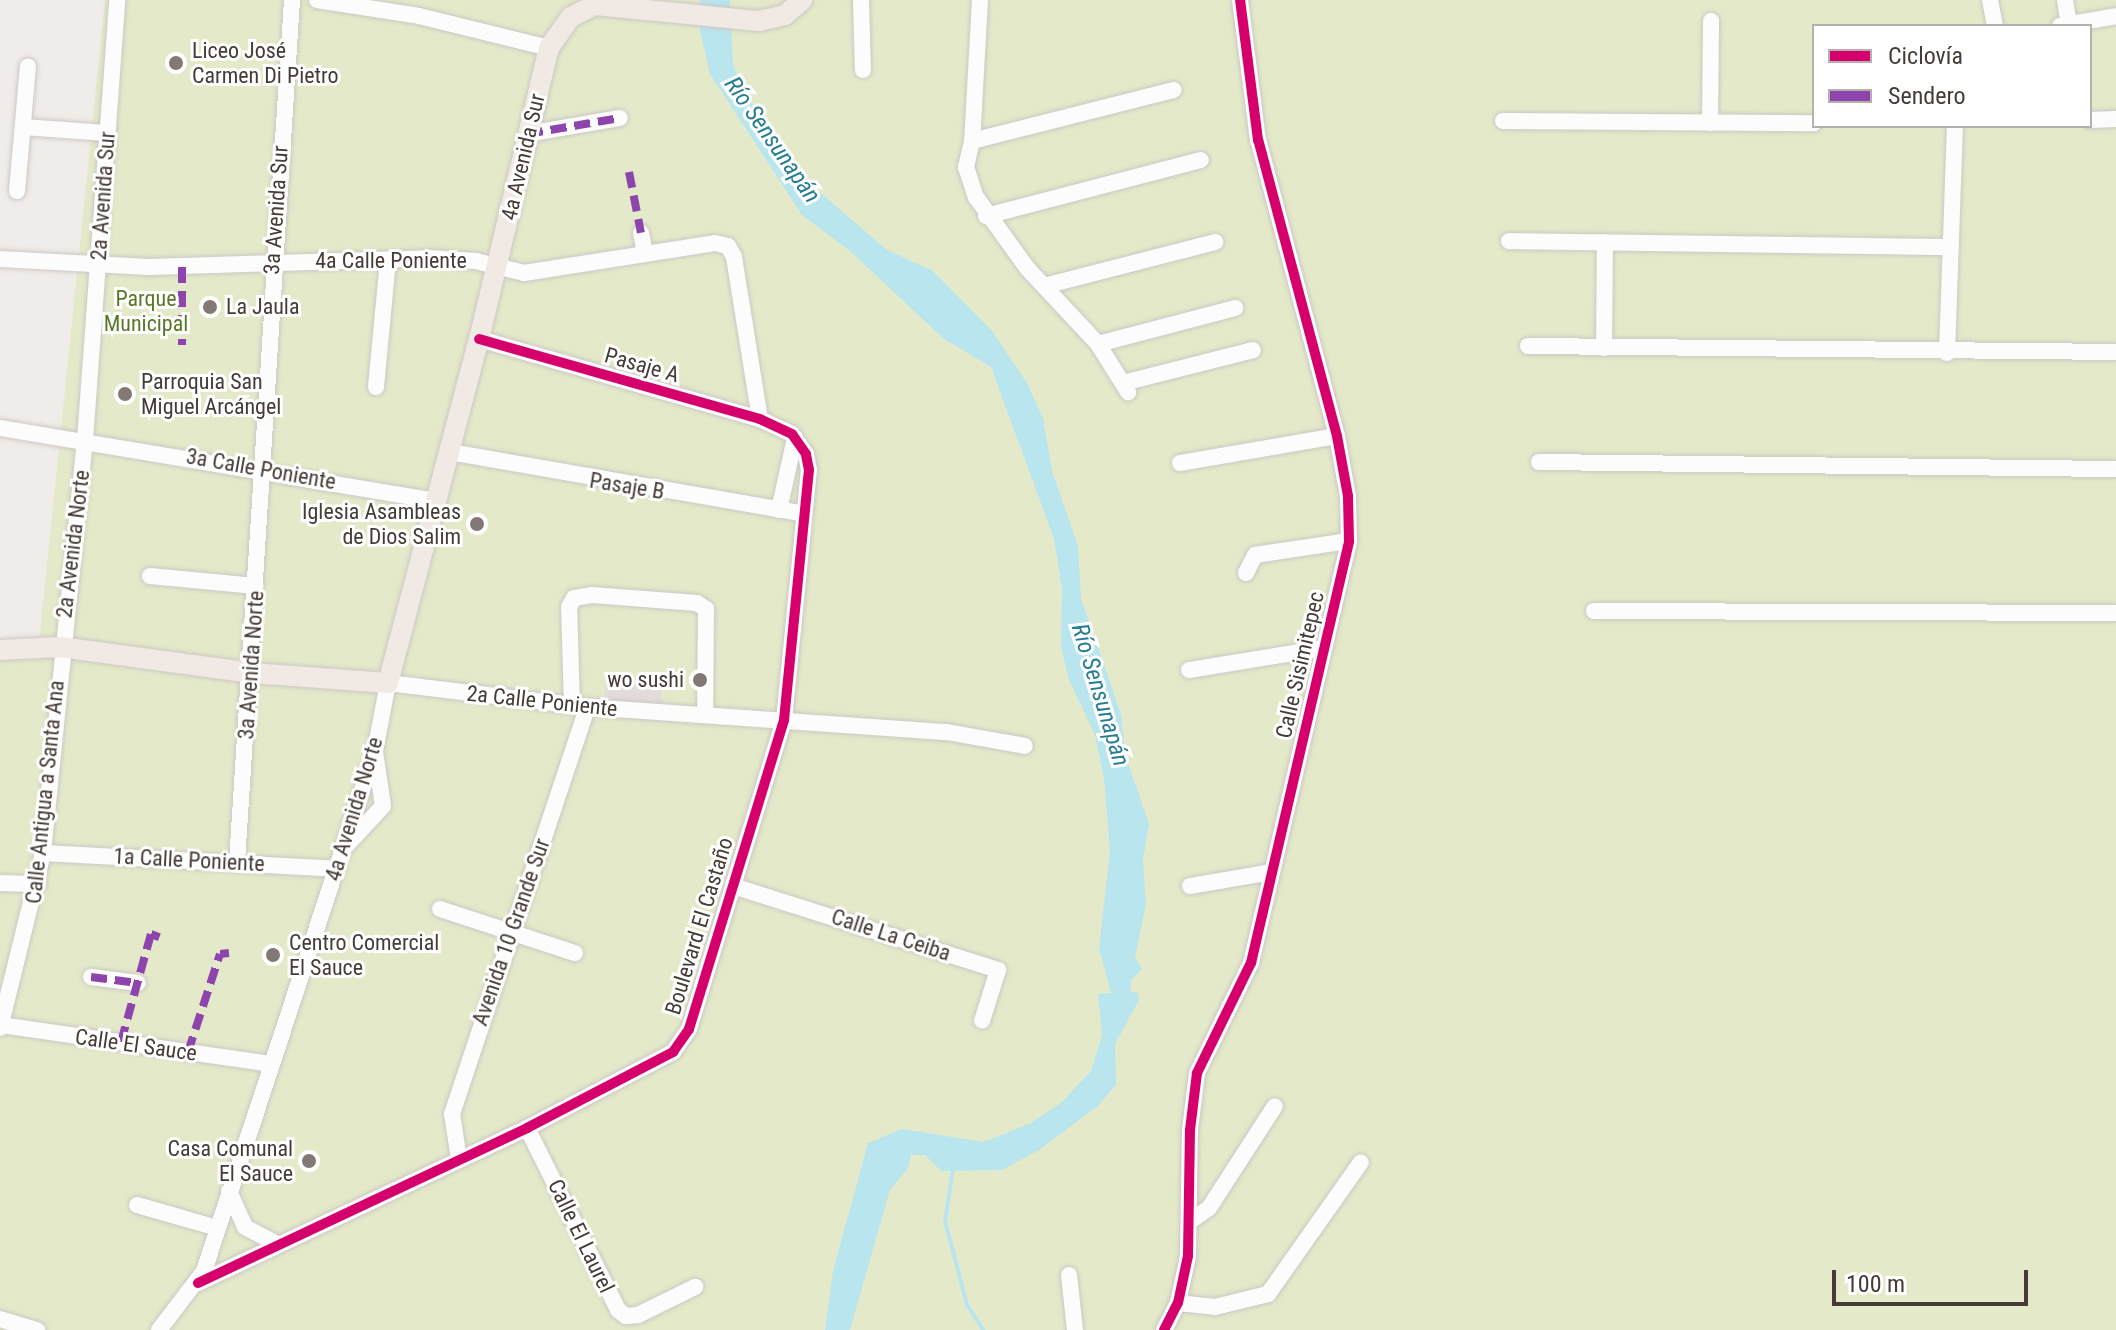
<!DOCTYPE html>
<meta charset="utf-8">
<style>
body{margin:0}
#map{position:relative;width:2116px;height:1330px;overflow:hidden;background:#f0ece9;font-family:"Roboto Condensed",sans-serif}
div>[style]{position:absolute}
.green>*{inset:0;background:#e4eac9}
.parking>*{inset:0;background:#e2ddda}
.water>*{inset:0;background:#b9e5ef}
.stream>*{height:4px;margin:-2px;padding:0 2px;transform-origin:2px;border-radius:2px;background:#b9e5ef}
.roads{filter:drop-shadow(0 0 2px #cdc8c5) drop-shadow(0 0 2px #cdc8c5)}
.minor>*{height:16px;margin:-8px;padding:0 8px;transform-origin:8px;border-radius:8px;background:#fdfcfc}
.major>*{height:20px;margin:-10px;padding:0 10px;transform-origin:10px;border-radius:10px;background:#f1e9e3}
.quiet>*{height:8px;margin-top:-4px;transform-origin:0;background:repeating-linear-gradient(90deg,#8e44ad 0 16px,transparent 0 24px)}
.cycleway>*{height:10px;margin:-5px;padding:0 5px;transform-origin:5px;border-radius:5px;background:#d6006c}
.dots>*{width:22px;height:22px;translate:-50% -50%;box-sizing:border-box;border:4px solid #fff;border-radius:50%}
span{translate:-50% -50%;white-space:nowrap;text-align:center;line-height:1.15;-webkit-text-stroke:6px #fff;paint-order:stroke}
.poi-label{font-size:22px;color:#463b35}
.left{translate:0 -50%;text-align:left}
.right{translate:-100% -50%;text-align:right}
.street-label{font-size:22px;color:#463b35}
.park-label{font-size:22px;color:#587827}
.water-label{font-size:24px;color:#277e93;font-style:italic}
.legend{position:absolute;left:1812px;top:24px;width:280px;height:104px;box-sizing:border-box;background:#fff;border:2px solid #b5b1ae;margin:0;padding:10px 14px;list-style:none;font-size:24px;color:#463b35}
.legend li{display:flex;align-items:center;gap:16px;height:40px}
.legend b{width:40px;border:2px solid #b5b1ae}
.scale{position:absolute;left:1832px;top:1270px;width:196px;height:36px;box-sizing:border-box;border:4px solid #463b35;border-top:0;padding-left:10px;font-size:24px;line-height:28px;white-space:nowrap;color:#463b35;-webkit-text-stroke:6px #fff;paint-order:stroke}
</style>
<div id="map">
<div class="green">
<div style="clip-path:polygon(evenodd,105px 0,2116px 0,2116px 1330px,0 1330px,0 657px,39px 643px,105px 0,1814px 26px,2090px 26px,2090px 126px,1814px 126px,1814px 26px)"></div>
</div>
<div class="parking">
<div style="clip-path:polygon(614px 676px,660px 680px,664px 712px,604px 709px,605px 687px)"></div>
</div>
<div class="water">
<div style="clip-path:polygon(700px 0,730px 0,733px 65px,748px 98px,800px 175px,887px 250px,933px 271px,992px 331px,1027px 383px,1043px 418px,1052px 471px,1078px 546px,1081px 598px,1121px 714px,1126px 757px,1149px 824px,1143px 860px,1146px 904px,1135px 957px,1142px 969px,1131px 980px,1131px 992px,1138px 993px,1139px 1000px,1115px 1044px,1116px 1084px,1099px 1105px,1039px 1150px,1002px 1170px,941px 1171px,925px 1155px,911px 1155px,908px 1168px,890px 1190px,850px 1330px,825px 1330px,833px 1271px,868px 1143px,902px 1129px,984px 1142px,1031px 1123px,1062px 1102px,1091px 1071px,1102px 1035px,1098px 994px,1111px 993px,1099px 948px,1110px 851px,1104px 779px,1095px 735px,1069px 680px,1061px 647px,1062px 588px,1054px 539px,991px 367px,944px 339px,850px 251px,802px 215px,710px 74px,698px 22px)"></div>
</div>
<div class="stream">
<div style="left:953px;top:1169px;width:53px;rotate:98.7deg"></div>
<div style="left:945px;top:1221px;width:87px;rotate:75.3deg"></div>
<div style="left:967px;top:1305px;width:30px;rotate:57deg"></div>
</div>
<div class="roads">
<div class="minor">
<div style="left:317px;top:0;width:103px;rotate:8.9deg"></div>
<div style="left:419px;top:16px;width:134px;rotate:13.8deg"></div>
<div style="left:861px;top:0;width:70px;rotate:88.4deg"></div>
<div style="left:980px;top:0;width:141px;rotate:93.2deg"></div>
<div style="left:972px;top:141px;width:27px;rotate:103deg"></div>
<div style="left:966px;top:167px;width:32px;rotate:72deg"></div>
<div style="left:976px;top:197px;width:87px;rotate:54.3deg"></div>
<div style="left:1027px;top:268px;width:104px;rotate:46.9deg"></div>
<div style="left:1098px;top:344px;width:57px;rotate:58deg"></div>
<div style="left:1990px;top:0;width:26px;rotate:79deg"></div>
<div style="left:2065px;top:0;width:26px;rotate:81deg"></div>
<div style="left:2060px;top:26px;width:57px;rotate:-10.1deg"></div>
<div style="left:2090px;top:120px;width:26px;rotate:-2deg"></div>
<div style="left:1503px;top:121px;width:311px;rotate:0.4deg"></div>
<div style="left:1710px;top:123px;width:102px;rotate:-89.4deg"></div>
<div style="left:23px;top:127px;width:84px;rotate:4.1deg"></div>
<div style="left:527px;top:134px;width:94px;rotate:-9.8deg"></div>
<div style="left:972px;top:141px;width:208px;rotate:-14.2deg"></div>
<div style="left:17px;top:191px;width:125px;rotate:-85deg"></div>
<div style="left:986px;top:216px;width:222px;rotate:-14.6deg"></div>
<div style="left:641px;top:233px;width:21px;rotate:79deg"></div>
<div style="left:1509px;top:241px;width:442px;rotate:0.8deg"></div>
<div style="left:0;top:259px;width:149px;rotate:3.1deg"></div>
<div style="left:149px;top:267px;width:281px;rotate:-1.8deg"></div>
<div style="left:430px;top:258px;width:46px;rotate:3.7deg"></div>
<div style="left:476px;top:261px;width:49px;rotate:14deg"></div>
<div style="left:524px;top:273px;width:193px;rotate:-8.9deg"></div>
<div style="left:715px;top:243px;width:13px;rotate:13deg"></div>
<div style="left:728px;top:246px;width:13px;rotate:61deg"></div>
<div style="left:734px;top:257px;width:164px;rotate:80.9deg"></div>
<div style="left:1044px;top:286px;width:177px;rotate:-14.4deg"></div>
<div style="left:1098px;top:344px;width:142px;rotate:-14.7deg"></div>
<div style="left:1528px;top:346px;width:588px;rotate:0.58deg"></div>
<div style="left:1604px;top:348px;width:106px;rotate:-89.5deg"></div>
<div style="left:1947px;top:353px;width:227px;rotate:-88deg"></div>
<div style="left:1123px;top:383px;width:134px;rotate:-14.2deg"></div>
<div style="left:376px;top:387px;width:128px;rotate:-84.6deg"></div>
<div style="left:0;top:428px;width:443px;rotate:9.5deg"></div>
<div style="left:450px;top:452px;width:359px;rotate:9.9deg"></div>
<div style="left:1539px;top:462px;width:577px;rotate:0.7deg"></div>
<div style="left:1180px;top:463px;width:159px;rotate:-9.8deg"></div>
<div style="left:779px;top:510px;width:74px;rotate:-77.5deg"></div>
<div style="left:1246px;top:573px;width:20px;rotate:-63deg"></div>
<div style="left:1255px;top:555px;width:95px;rotate:-8.5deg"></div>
<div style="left:150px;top:576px;width:106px;rotate:5.4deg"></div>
<div style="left:1594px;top:611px;width:522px;rotate:0.22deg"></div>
<div style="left:1189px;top:670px;width:137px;rotate:-9.3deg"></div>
<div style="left:572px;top:706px;width:99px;rotate:-91.7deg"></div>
<div style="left:569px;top:607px;width:10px;rotate:-61deg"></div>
<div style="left:574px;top:598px;width:18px;rotate:-9deg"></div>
<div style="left:592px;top:595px;width:105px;rotate:4.4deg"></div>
<div style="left:697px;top:603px;width:11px;rotate:34deg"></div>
<div style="left:706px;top:609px;width:106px;rotate:90.5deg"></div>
<div style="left:344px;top:848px;width:57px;rotate:-47.1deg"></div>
<div style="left:383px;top:806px;width:55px;rotate:-98.4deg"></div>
<div style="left:43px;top:853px;width:293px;rotate:3.1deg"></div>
<div style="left:237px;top:862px;width:864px;rotate:-86.35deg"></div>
<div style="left:0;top:883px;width:38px;rotate:2deg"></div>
<div style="left:733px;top:886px;width:278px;rotate:17.6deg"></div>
<div style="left:998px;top:970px;width:53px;rotate:107.4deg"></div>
<div style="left:1190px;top:886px;width:83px;rotate:-9.7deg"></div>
<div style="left:440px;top:909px;width:142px;rotate:18.1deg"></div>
<div style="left:91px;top:977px;width:47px;rotate:7.3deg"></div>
<div style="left:1px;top:1025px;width:273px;rotate:8.2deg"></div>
<div style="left:0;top:1028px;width:180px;rotate:-76.2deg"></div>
<div style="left:43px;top:853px;width:415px;rotate:-84.2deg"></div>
<div style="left:85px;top:440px;width:441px;rotate:-85.8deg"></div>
<div style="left:527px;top:1128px;width:203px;rotate:63.4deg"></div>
<div style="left:618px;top:1310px;width:10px;rotate:37deg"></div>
<div style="left:626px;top:1316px;width:12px;rotate:-5deg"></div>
<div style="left:638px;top:1315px;width:64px;rotate:-26.2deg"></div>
<div style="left:459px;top:1159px;width:46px;rotate:-98.8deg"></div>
<div style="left:452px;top:1114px;width:429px;rotate:-71.6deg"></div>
<div style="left:229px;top:1191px;width:39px;rotate:66deg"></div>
<div style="left:245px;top:1227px;width:38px;rotate:28deg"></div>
<div style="left:137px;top:1205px;width:83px;rotate:16deg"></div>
<div style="left:1189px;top:1222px;width:24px;rotate:-35deg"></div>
<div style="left:1209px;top:1208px;width:121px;rotate:-57.1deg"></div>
<div style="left:1069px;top:1275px;width:55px;rotate:83.8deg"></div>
<div style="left:198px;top:1283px;width:364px;rotate:-25.2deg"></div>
<div style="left:527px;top:1128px;width:165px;rotate:-27.5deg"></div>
<div style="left:673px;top:1052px;width:28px;rotate:-55deg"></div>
<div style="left:689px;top:1029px;width:323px;rotate:-72.9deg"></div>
<div style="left:784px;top:720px;width:251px;rotate:-84.3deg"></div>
<div style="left:809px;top:470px;width:16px;rotate:-101deg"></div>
<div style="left:806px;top:454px;width:24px;rotate:-125deg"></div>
<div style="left:792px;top:434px;width:35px;rotate:-155deg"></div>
<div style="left:760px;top:419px;width:292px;rotate:-164.1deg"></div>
<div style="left:1178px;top:1303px;width:37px;rotate:6deg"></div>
<div style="left:1215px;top:1307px;width:55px;rotate:-13.8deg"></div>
<div style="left:1268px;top:1294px;width:161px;rotate:-54.8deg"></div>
<div style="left:0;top:1319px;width:39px;rotate:17deg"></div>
<div style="left:159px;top:1330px;width:74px;rotate:-52.7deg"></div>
<div style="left:204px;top:1271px;width:547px;rotate:-71.8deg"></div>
<div style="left:375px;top:751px;width:69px;rotate:-79.2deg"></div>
<div style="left:388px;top:683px;width:200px;rotate:6.9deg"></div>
<div style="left:587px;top:707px;width:361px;rotate:4deg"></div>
<div style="left:947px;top:732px;width:79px;rotate:10.2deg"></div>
<div style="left:1164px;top:1330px;width:30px;rotate:-63deg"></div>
<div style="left:1178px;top:1303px;width:48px;rotate:-78deg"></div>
<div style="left:1188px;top:1256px;width:126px;rotate:-89.1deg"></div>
<div style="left:1190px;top:1130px;width:57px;rotate:-83deg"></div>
<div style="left:1197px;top:1073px;width:123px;rotate:-63.9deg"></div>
<div style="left:1251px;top:963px;width:433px;rotate:-76.9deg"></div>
<div style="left:1349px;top:541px;width:45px;rotate:-91.3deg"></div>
<div style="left:1348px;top:496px;width:61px;rotate:-100.4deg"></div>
<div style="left:1337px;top:436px;width:306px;rotate:-104.9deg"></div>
<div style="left:1258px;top:140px;width:141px;rotate:-97.3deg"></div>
</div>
<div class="major">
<div style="left:0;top:650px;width:60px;rotate:-2.9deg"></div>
<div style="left:60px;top:647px;width:194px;rotate:7.7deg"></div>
<div style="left:252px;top:673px;width:136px;rotate:4.2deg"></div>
<div style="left:388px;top:683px;width:356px;rotate:-75.2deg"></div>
<div style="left:479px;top:339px;width:299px;rotate:-76.5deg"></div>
<div style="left:549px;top:48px;width:38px;rotate:-55deg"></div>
<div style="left:571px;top:17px;width:27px;rotate:-27deg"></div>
<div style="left:595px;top:5px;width:165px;rotate:5.6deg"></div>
<div style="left:759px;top:21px;width:27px;rotate:-13deg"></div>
<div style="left:785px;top:15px;width:23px;rotate:-41deg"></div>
</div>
</div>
<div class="quiet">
<div style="left:527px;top:134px;width:94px;rotate:-9.8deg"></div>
<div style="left:629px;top:172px;width:62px;rotate:78.9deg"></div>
<div style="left:182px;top:267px;width:78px;rotate:90deg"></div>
<div style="left:91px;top:977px;width:47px;rotate:7.3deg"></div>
<div style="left:121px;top:1042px;width:112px;rotate:-74.5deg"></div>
<div style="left:151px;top:934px;width:9px;rotate:21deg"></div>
<div style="left:188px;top:1052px;width:103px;rotate:-71.9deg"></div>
<div style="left:220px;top:954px;width:9px;rotate:-6deg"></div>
</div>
<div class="cycleway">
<div style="left:198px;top:1283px;width:364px;rotate:-25.2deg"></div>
<div style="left:527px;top:1128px;width:165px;rotate:-27.5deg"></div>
<div style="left:673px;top:1052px;width:28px;rotate:-55deg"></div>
<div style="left:689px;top:1029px;width:323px;rotate:-72.9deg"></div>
<div style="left:784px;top:720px;width:251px;rotate:-84.3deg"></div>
<div style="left:809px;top:470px;width:16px;rotate:-101deg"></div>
<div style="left:806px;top:454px;width:24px;rotate:-125deg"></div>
<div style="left:792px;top:434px;width:35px;rotate:-155deg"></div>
<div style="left:760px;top:419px;width:292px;rotate:-164.1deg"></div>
<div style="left:1164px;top:1330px;width:30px;rotate:-63deg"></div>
<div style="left:1178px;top:1303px;width:48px;rotate:-78deg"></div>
<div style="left:1188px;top:1256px;width:126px;rotate:-89.1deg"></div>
<div style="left:1190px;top:1130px;width:57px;rotate:-83deg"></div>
<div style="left:1197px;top:1073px;width:123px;rotate:-63.9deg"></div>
<div style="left:1251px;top:963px;width:433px;rotate:-76.9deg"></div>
<div style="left:1349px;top:541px;width:45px;rotate:-91.3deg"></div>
<div style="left:1348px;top:496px;width:61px;rotate:-100.4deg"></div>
<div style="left:1337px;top:436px;width:306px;rotate:-104.9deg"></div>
<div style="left:1258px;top:140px;width:141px;rotate:-97.3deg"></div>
</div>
<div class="dots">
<div style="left:176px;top:63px;background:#827974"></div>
<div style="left:210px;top:307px;background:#827974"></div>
<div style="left:125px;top:394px;background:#827974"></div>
<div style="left:477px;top:524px;background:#827974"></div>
<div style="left:700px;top:680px;background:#827974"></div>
<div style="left:273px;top:955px;background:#827974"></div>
<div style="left:309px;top:1161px;background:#827974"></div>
</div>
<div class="poi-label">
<span class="left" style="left:192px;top:63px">Liceo José<br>Carmen Di Pietro</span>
<span class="left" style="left:226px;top:307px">La Jaula</span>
<span class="left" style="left:141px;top:394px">Parroquia San<br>Miguel Arcángel</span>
<span class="right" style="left:461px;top:524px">Iglesia Asambleas<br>de Dios Salim</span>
<span class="right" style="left:684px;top:680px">wo sushi</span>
<span class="left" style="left:289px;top:955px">Centro Comercial<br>El Sauce</span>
<span class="right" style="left:293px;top:1161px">Casa Comunal<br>El Sauce</span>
</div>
<div class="street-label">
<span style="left:523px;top:157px;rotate:-77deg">4a Avenida Sur</span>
<span style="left:103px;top:196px;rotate:-86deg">2a Avenida Sur</span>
<span style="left:276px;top:210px;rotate:-86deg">3a Avenida Sur</span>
<span style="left:391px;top:261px">4a Calle Poniente</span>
<span style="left:642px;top:365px;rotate:16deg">Pasaje A</span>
<span style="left:261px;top:469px;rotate:10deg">3a Calle Poniente</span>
<span style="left:627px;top:486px;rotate:9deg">Pasaje B</span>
<span style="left:73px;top:544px;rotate:-83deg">2a Avenida Norte</span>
<span style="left:251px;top:665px;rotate:-86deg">3a Avenida Norte</span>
<span style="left:1300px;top:665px;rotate:-77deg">Calle Sisimitepec</span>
<span style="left:542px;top:701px;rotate:6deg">2a Calle Poniente</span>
<span style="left:45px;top:792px;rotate:-84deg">Calle Antigua a Santa Ana</span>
<span style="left:354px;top:809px;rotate:-73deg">4a Avenida Norte</span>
<span style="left:189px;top:860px;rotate:3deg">1a Calle Poniente</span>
<span style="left:699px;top:926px;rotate:-73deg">Boulevard El Castaño</span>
<span style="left:511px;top:932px;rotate:-71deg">Avenida 10 Grande Sur</span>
<span style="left:891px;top:935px;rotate:18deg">Calle La Ceiba</span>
<span style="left:136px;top:1045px;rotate:8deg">Calle El Sauce</span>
<span style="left:581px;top:1236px;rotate:64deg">Calle El Laurel</span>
</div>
<div class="park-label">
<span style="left:146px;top:311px">Parque<br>Municipal</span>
</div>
<div class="water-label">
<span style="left:772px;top:140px;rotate:55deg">Río Sensunapán</span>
<span style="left:1100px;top:695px;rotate:73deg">Río Sensunapán</span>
</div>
<ul class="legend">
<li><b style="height:10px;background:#d6006c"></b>Ciclovía</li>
<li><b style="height:10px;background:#8e44ad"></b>Sendero</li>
</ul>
<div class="scale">100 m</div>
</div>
